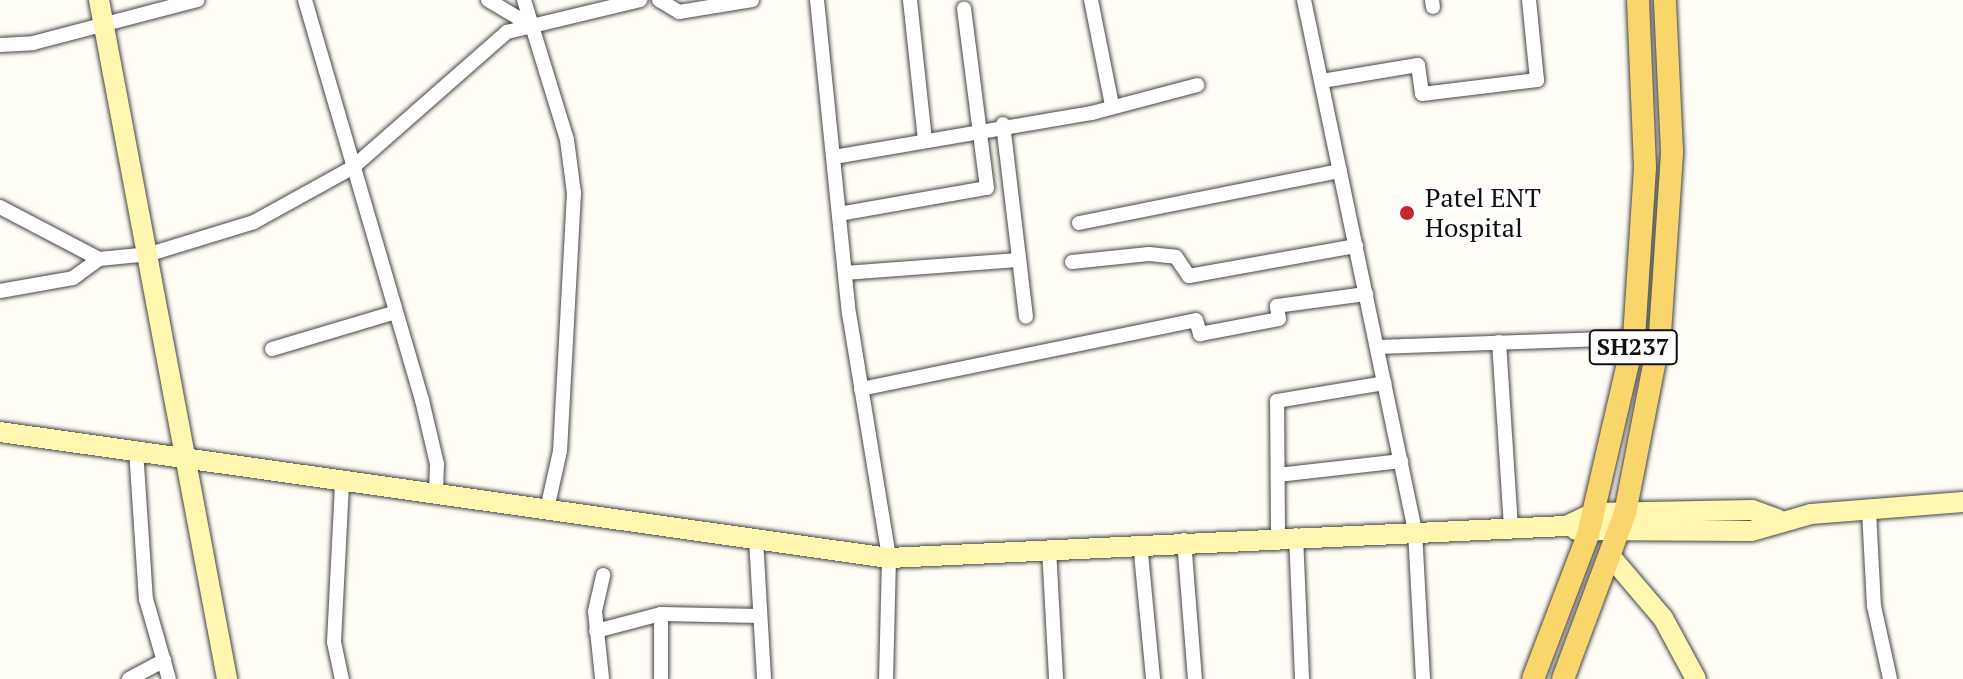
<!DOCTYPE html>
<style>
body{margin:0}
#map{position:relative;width:1963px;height:679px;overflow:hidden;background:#fffdf5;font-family:"PT Serif",serif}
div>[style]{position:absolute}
.roads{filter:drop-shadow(0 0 2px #444) drop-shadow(0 0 2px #444)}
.street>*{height:14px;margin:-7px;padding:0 7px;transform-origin:7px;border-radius:7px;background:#fff}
.secondary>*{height:20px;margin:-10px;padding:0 10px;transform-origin:10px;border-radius:10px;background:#fff6b0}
.primary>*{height:22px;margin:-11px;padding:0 11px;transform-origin:11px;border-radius:11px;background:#f9d66b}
.dots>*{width:22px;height:22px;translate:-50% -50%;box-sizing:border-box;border:4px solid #fff;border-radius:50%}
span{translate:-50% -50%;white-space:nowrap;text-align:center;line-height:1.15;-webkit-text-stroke:8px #fff;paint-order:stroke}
.shield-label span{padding:2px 6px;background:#fff;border:2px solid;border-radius:6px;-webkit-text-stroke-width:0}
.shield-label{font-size:24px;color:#111;font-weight:700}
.poi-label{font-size:26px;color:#111}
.left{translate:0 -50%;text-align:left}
</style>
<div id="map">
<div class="roads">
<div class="street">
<div style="left:305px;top:0;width:417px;rotate:73.7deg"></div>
<div style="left:422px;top:400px;width:66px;rotate:76.8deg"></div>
<div style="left:437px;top:464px;width:29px;rotate:92deg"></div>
<div style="left:488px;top:0;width:51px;rotate:30.6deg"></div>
<div style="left:524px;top:0;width:146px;rotate:72.9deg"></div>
<div style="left:567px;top:140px;width:53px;rotate:82.5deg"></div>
<div style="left:574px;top:193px;width:258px;rotate:93.1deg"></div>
<div style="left:560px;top:451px;width:59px;rotate:102.6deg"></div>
<div style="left:659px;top:0;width:23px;rotate:31deg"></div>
<div style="left:679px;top:12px;width:74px;rotate:-9.3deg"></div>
<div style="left:817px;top:0;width:315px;rotate:84.2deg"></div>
<div style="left:849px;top:313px;width:248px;rotate:80.7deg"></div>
<div style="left:889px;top:558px;width:121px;rotate:91.4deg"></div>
<div style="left:910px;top:0;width:141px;rotate:83.9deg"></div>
<div style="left:1091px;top:0;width:107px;rotate:78.7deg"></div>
<div style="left:1304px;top:0;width:542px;rotate:78.19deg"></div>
<div style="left:1415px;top:531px;width:148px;rotate:86.9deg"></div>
<div style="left:1432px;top:0;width:7px;rotate:82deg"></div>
<div style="left:0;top:45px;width:33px;rotate:-3deg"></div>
<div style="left:33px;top:43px;width:170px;rotate:-14.7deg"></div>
<div style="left:1322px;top:81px;width:97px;rotate:-9.5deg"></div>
<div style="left:1418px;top:65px;width:29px;rotate:82deg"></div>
<div style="left:1422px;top:94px;width:116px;rotate:-6.9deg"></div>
<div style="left:1537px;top:80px;width:80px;rotate:-95.7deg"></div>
<div style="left:1003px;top:124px;width:194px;rotate:83.2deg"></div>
<div style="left:834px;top:157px;width:262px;rotate:-9.7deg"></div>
<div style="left:1092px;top:113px;width:109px;rotate:-14.9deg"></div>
<div style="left:0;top:207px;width:112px;rotate:27.7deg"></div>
<div style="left:99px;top:259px;width:51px;rotate:-5.6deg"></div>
<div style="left:150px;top:254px;width:109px;rotate:-17.1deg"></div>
<div style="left:254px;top:222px;width:112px;rotate:-28.9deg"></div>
<div style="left:352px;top:168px;width:206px;rotate:-41.3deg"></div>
<div style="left:507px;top:32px;width:137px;rotate:-13.5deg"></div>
<div style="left:839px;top:214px;width:150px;rotate:-10deg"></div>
<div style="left:987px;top:188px;width:181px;rotate:-97.3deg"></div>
<div style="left:1079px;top:223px;width:266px;rotate:-11.3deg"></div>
<div style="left:1072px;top:262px;width:77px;rotate:-5.9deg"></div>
<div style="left:1149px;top:254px;width:27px;rotate:6deg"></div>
<div style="left:1176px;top:257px;width:23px;rotate:56deg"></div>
<div style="left:1189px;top:276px;width:170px;rotate:-10.2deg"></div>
<div style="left:845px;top:273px;width:173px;rotate:-4.3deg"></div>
<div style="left:0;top:291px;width:74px;rotate:-10.1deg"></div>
<div style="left:73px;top:278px;width:32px;rotate:-36deg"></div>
<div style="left:1499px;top:342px;width:186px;rotate:86.3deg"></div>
<div style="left:1377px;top:347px;width:257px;rotate:-2deg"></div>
<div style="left:272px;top:349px;width:129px;rotate:-16.6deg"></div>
<div style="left:861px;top:389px;width:342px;rotate:-11.6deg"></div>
<div style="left:1196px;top:320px;width:15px;rotate:74deg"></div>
<div style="left:1200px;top:334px;width:80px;rotate:-10.8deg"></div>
<div style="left:1279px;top:319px;width:13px;rotate:-99deg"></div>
<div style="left:1277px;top:306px;width:90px;rotate:-7.7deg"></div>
<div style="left:136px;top:450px;width:149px;rotate:86.2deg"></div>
<div style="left:146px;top:599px;width:83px;rotate:74deg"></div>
<div style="left:1278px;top:475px;width:124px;rotate:-6.5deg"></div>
<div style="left:342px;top:484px;width:158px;rotate:92.9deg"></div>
<div style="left:334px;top:642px;width:38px;rotate:78deg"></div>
<div style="left:1869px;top:511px;width:95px;rotate:87deg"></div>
<div style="left:1874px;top:606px;width:75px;rotate:77.6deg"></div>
<div style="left:1278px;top:535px;width:134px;rotate:-90.4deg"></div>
<div style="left:1277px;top:401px;width:109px;rotate:-9.5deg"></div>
<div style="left:1296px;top:535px;width:144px;rotate:87.6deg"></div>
<div style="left:756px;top:539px;width:140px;rotate:86.7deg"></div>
<div style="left:1184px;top:540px;width:139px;rotate:85.5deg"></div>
<div style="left:1140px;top:543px;width:137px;rotate:84.5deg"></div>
<div style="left:1049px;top:548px;width:131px;rotate:86.9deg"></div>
<div style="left:596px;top:631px;width:67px;rotate:-14.7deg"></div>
<div style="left:661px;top:614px;width:99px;rotate:1.2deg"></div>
<div style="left:602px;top:678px;width:67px;rotate:-96deg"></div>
<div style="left:595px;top:611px;width:37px;rotate:-77deg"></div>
<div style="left:129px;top:679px;width:40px;rotate:-28deg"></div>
<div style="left:661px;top:679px;width:65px;rotate:-90deg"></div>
</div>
<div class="secondary">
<div style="left:99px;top:0;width:691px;rotate:79.32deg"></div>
<div style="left:0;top:432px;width:898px;rotate:8.07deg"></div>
<div style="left:889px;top:558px;width:678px;rotate:-2.71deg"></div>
<div style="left:1566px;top:526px;width:31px;rotate:-25deg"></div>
<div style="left:1594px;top:513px;width:158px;rotate:-1.1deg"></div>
<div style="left:1752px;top:510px;width:27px;rotate:20deg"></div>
<div style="left:1576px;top:530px;width:176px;rotate:0.3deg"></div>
<div style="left:1752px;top:531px;width:61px;rotate:-16.1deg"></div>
<div style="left:1811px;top:514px;width:152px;rotate:-4.5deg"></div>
<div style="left:1611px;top:557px;width:80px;rotate:49.6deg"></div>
<div style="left:1663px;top:618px;width:69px;rotate:61.6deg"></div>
</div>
<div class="primary">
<div style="left:1533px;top:679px;width:154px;rotate:-69.1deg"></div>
<div style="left:1588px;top:535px;width:202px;rotate:-76.9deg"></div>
<div style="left:1634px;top:338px;width:171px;rotate:-86.3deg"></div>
<div style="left:1645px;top:167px;width:167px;rotate:-92.4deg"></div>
<div style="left:1563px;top:679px;width:177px;rotate:-69.5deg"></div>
<div style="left:1625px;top:513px;width:182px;rotate:-78.9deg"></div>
<div style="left:1660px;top:334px;width:183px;rotate:-86.2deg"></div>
<div style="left:1672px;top:151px;width:151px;rotate:-92.7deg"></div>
</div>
</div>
<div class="dots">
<div style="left:1407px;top:213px;background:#c4262e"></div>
</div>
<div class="shield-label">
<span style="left:1633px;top:347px">SH237</span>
</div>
<div class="poi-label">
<span class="left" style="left:1425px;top:213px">Patel ENT<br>Hospital</span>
</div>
</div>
